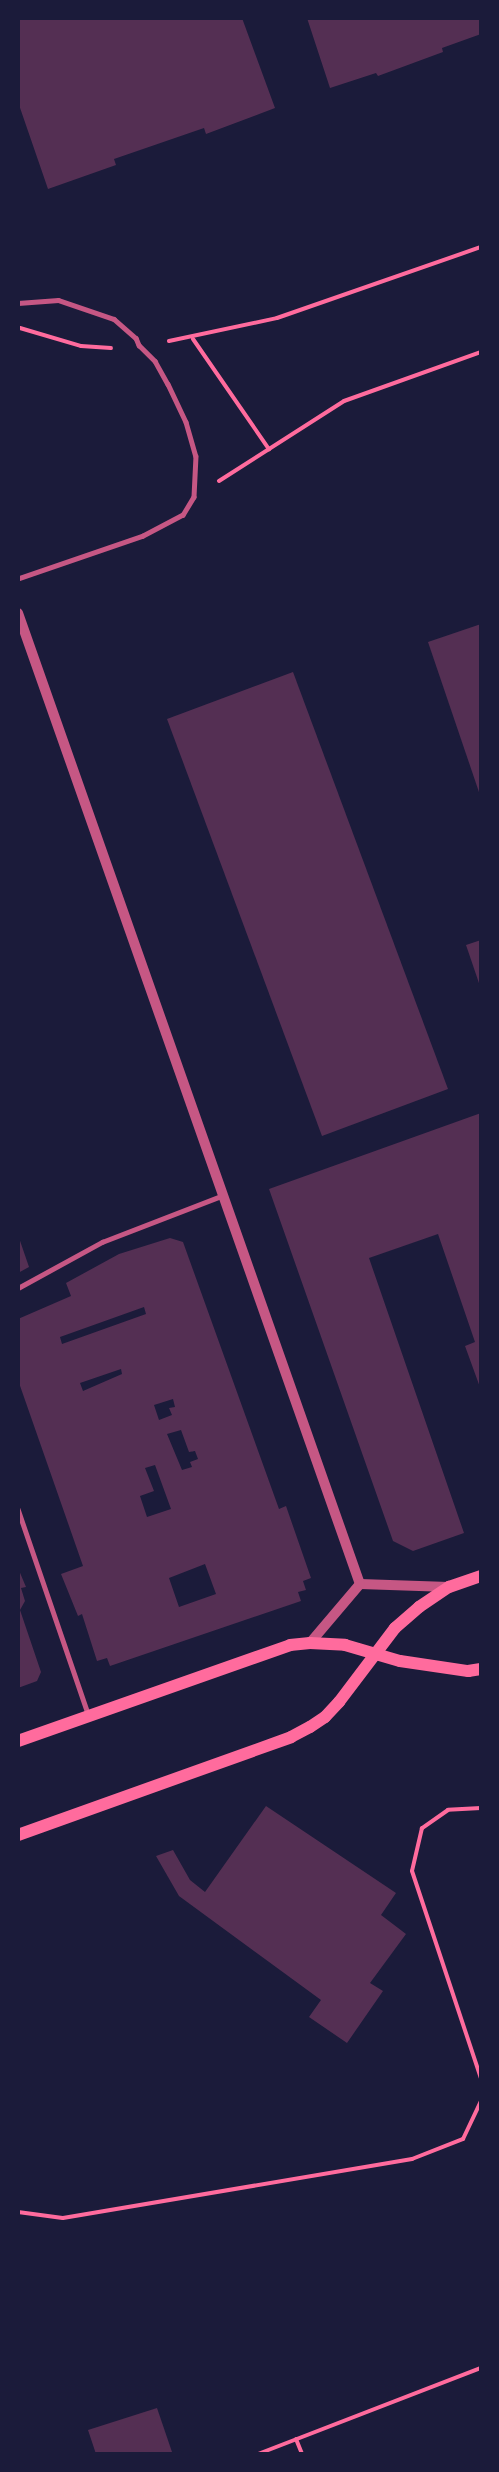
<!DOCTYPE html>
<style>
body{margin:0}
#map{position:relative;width:499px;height:2472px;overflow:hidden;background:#1b1b3a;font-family:Jost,sans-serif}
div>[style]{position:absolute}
.building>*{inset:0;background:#542f53}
.path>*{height:4px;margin:-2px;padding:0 2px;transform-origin:2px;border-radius:2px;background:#ff6b9d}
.service>*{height:4.5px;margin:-2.25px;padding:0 2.25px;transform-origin:2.25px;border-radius:2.25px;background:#c65784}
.tertiary>*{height:10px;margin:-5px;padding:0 5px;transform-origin:5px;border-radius:5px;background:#c65784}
.secondary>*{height:12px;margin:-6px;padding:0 6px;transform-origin:6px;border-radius:6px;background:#ff6b9d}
span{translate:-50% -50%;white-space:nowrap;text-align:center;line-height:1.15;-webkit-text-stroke:5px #1b1b3a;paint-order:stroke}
.frame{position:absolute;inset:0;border:20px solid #1b1b3a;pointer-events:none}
</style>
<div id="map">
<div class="building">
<div style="clip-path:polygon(18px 18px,242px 18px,275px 108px,206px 134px,204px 128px,114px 159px,116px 165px,48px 189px,18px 102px)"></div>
<div style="clip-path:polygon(307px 18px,481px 18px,481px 34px,442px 48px,443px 52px,378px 76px,376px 73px,330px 88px)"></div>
<div style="clip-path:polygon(481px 624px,481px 798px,428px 642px)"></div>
<div style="clip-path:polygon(293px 672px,448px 1089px,322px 1136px,167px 719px)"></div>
<div style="clip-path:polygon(481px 940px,481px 989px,466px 945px)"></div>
<div style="clip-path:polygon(481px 1113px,481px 1390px,465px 1346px,475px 1342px,438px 1234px,369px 1258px,464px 1533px,413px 1551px,393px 1541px,269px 1189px)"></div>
<div style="clip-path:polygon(18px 1235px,29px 1267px,18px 1273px)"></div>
<div style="clip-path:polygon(evenodd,170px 1238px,183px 1242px,279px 1509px,286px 1506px,311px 1578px,303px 1581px,306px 1590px,298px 1592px,301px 1601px,110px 1666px,107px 1658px,97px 1661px,82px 1614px,78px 1616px,61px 1574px,83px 1566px,18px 1380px,18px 1319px,71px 1296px,66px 1283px,119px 1254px,170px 1238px,144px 1307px,146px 1314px,62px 1344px,60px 1337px,144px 1307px,170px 1238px,121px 1369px,122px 1374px,83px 1391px,80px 1383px,121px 1369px,170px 1238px,173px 1399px,175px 1407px,169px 1408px,172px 1415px,159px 1420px,154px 1405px,173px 1399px,170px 1238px,181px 1430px,189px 1452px,195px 1451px,198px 1459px,190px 1462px,192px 1467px,182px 1470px,167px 1434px,181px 1430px,170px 1238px,155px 1465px,171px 1509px,147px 1517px,140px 1496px,154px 1491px,145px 1468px,155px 1465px,170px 1238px,205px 1564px,216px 1594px,179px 1607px,169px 1578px,205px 1564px)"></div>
<div style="clip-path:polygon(18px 1568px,26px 1587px,21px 1588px,25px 1601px,20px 1610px,41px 1672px,37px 1681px,18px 1688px)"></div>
<div style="clip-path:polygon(266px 1806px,396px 1893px,381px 1915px,406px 1934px,370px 1983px,383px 1991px,347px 2043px,309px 2017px,321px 2000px,179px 1896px,156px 1856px,173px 1850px,190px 1880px,205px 1892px)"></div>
<div style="clip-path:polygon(157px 2408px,172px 2452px,96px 2454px,88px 2430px)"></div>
</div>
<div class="path">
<div style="left:20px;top:328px;width:64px;rotate:16.4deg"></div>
<div style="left:81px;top:346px;width:30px;rotate:4deg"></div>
<div style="left:193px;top:339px;width:134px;rotate:55.4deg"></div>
<div style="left:169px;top:341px;width:110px;rotate:-12deg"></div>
<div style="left:277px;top:318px;width:216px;rotate:-19.2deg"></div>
<div style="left:219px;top:481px;width:148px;rotate:-32.6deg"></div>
<div style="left:344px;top:401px;width:145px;rotate:-19.7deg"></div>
<div style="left:481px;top:1808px;width:33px;rotate:177deg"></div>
<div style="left:448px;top:1810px;width:32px;rotate:145deg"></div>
<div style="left:422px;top:1828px;width:44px;rotate:103.1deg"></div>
<div style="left:412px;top:1871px;width:218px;rotate:71.6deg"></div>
<div style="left:18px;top:2212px;width:45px;rotate:7.6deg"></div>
<div style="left:63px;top:2218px;width:354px;rotate:-9.6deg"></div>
<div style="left:412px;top:2159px;width:55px;rotate:-21.4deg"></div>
<div style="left:463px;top:2139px;width:42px;rotate:-64.7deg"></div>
<div style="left:296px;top:2439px;width:16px;rotate:68deg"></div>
<div style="left:258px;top:2454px;width:239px;rotate:-21.1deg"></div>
</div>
<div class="service">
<div style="left:18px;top:303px;width:40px;rotate:-4.3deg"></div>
<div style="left:58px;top:300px;width:59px;rotate:18.7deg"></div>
<div style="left:114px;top:319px;width:29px;rotate:41deg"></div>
<div style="left:136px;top:338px;width:8px;rotate:67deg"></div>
<div style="left:139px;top:345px;width:23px;rotate:45deg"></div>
<div style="left:155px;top:361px;width:26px;rotate:61deg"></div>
<div style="left:168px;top:384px;width:42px;rotate:64.7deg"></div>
<div style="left:186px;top:422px;width:35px;rotate:74deg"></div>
<div style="left:196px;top:456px;width:41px;rotate:92.8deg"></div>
<div style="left:194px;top:497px;width:21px;rotate:121deg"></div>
<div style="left:183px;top:515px;width:45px;rotate:152.3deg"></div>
<div style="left:143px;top:536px;width:132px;rotate:161deg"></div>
<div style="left:18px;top:1288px;width:96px;rotate:-28.7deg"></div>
<div style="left:102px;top:1242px;width:131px;rotate:-21.1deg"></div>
<div style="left:18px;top:1509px;width:217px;rotate:71.1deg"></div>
</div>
<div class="tertiary">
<div style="left:18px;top:613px;width:1029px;rotate:70.6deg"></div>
<div style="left:360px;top:1584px;width:89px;rotate:1.9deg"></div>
<div style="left:310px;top:1643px;width:77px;rotate:-49.7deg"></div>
</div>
<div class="secondary">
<div style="left:18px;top:1741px;width:288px;rotate:-19.4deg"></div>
<div style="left:290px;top:1645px;width:20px;rotate:-6deg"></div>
<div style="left:310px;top:1643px;width:35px;rotate:3deg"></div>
<div style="left:345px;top:1645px;width:57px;rotate:16.2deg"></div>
<div style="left:400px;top:1661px;width:69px;rotate:8.4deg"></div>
<div style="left:468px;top:1671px;width:13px;rotate:-9deg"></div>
<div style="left:18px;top:1835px;width:290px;rotate:-19.7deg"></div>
<div style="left:291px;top:1737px;width:21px;rotate:-28deg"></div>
<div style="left:310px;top:1727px;width:18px;rotate:-34deg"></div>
<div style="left:325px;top:1717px;width:21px;rotate:-47deg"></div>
<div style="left:339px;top:1702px;width:93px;rotate:-52.9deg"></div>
<div style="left:395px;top:1628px;width:32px;rotate:-41deg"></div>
<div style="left:419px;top:1607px;width:36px;rotate:-34deg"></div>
<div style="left:449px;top:1587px;width:34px;rotate:-19deg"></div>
</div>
<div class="frame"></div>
</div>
